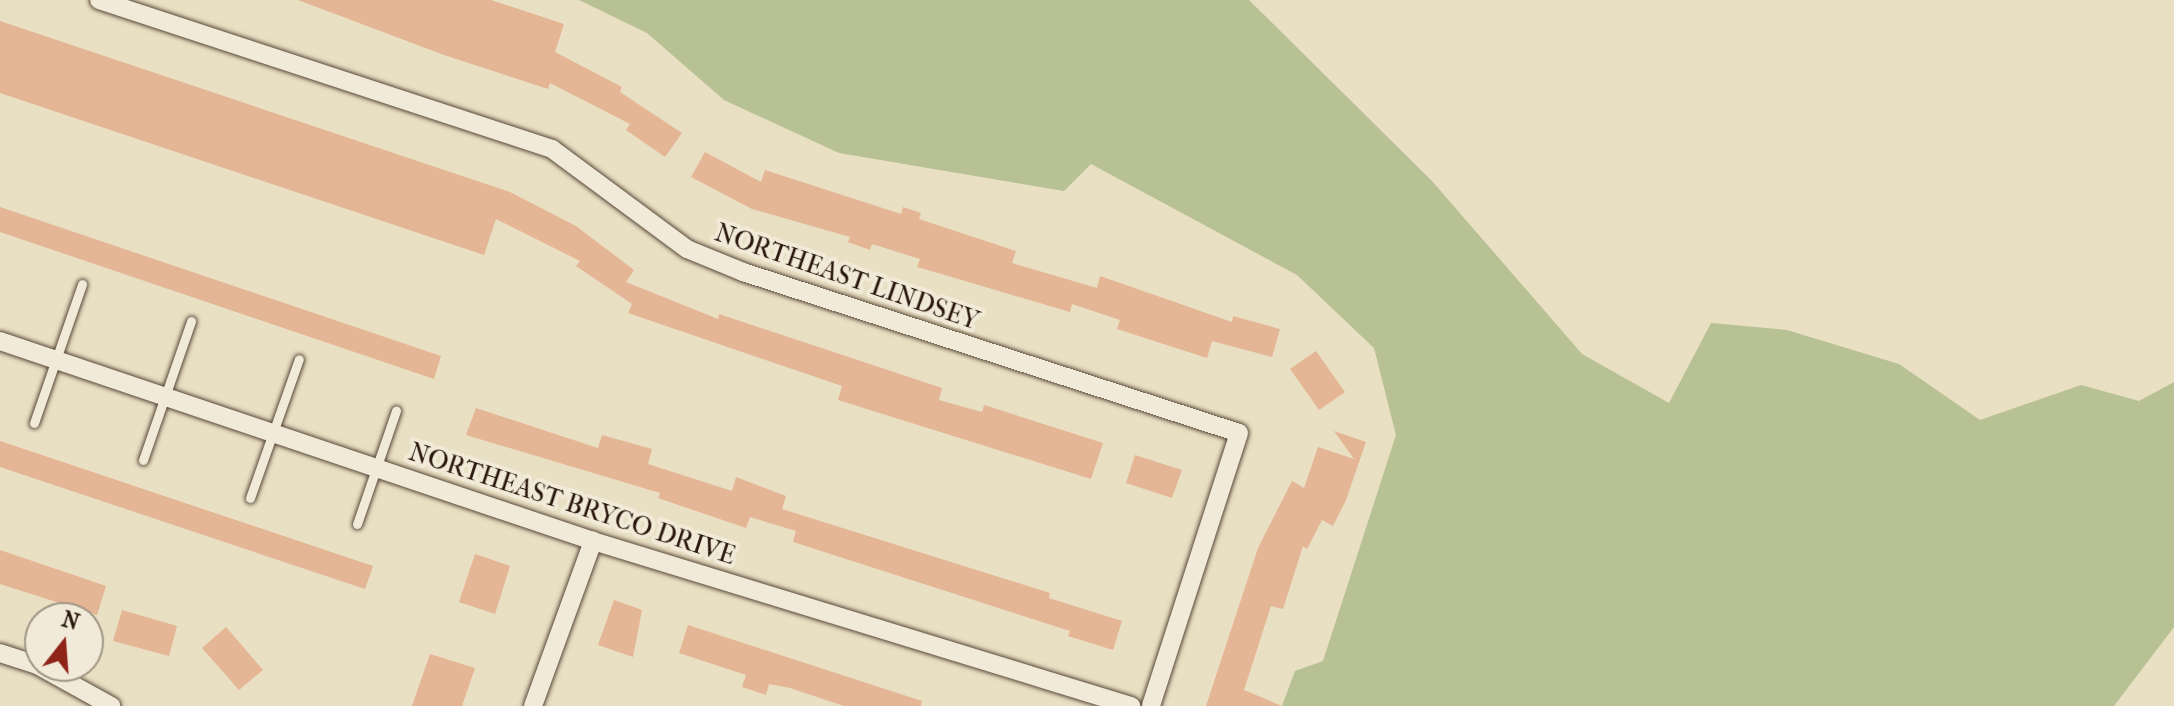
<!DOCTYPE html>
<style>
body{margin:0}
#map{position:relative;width:2174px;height:706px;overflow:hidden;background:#e9dfc3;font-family:"IM FELL French Canon",serif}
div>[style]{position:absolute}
.green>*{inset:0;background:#b7c193}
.building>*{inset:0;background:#e4b695}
.roads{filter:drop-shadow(0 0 2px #584839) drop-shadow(0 0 2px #584839)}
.service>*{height:9px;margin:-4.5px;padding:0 4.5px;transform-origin:4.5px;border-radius:4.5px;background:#f1ead8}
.minor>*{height:18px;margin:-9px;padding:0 9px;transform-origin:9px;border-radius:9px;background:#f1ead8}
span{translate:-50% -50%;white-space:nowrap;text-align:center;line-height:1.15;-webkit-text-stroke:8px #f1ead8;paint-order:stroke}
.street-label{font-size:26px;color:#28150b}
.north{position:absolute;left:24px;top:602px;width:80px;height:80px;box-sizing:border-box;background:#f1ead8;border:2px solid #a19586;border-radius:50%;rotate:17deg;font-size:22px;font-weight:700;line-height:32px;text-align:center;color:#28150b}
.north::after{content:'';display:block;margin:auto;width:28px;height:36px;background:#8f2418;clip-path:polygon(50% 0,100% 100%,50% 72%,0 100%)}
</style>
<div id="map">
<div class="green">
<div style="clip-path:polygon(579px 0,1249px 0,1432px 181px,1582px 354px,1669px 403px,1711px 323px,1787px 330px,1899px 364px,1980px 420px,2081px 385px,2139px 401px,2174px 382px,2174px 627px,2114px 706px,1282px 706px,1295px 671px,1323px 661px,1396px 435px,1374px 348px,1297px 275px,1091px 164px,1064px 191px,839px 153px,724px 100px,647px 33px)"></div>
</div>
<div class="building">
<div style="clip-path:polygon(298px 0,491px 0,564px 24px,555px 52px,622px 87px,620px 92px,682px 133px,665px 157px,626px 130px,630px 124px,550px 83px,548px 89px,444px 55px)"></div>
<div style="clip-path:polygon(0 21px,510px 192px,576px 226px,634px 270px,626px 282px,718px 319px,719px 314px,942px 388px,939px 400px,982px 412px,984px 405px,1103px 443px,1091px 479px,838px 400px,842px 386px,628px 313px,632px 304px,576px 266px,580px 261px,496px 219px,484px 255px,0 93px)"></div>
<div style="clip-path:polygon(705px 152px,761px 182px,765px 170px,901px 214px,903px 207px,921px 213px,919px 219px,1016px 251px,1012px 263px,1097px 288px,1100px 276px,1232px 322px,1233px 316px,1280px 329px,1272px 357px,1212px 341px,1207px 358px,1117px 329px,1120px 320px,1072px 304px,1070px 312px,938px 273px,917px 267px,920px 259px,872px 244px,870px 250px,848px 242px,850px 237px,752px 209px,691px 177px)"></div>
<div style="clip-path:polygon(0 207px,441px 356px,434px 379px,0 232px)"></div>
<div style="clip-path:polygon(1316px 351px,1345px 392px,1319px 410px,1290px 369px)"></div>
<div style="clip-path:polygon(476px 408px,598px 448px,602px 435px,652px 449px,648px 464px,732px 491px,736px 477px,786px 496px,782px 509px,1050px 593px,1049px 598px,1122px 621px,1113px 650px,1068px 636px,1070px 631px,793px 542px,796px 531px,750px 517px,746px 528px,658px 498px,660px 493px,466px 435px)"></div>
<div style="clip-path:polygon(1334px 431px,1366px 442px,1346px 500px,1333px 526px,1322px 520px,1307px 549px,1303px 546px,1283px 609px,1271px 606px,1244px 690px,1282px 706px,1206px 706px,1258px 548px,1292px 481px,1304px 488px,1318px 447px,1354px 459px)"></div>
<div style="clip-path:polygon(0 441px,373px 566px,365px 589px,0 467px)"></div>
<div style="clip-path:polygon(1135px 455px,1182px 470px,1172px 498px,1126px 483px)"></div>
<div style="clip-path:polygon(0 550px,106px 586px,97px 615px,0 584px)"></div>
<div style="clip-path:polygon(475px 554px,510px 566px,495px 614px,459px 602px)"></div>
<div style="clip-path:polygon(614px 600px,642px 610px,633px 657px,598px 645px)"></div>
<div style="clip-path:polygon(122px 610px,177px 626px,169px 656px,113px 641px)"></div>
<div style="clip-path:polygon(688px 625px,922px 701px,921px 706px,844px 706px,790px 688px,769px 684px,766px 695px,742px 687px,746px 675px,679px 653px)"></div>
<div style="clip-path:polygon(226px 627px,263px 670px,239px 690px,202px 648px)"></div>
<div style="clip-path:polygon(430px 654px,475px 668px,462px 706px,412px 706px)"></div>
</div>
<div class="roads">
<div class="service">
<div style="left:34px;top:423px;width:147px;rotate:-70.9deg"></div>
<div style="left:143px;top:460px;width:147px;rotate:-70.9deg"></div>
<div style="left:250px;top:498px;width:147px;rotate:-70.6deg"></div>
<div style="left:357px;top:524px;width:120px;rotate:-71deg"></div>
</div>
<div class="minor">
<div style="left:99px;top:0;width:477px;rotate:18.2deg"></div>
<div style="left:552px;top:149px;width:168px;rotate:36.5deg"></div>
<div style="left:687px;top:249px;width:61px;rotate:22.3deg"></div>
<div style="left:743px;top:272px;width:521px;rotate:17.98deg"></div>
<div style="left:1239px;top:433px;width:287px;rotate:107.9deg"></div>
<div style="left:0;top:341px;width:626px;rotate:18.64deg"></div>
<div style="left:593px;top:541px;width:563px;rotate:17.05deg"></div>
<div style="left:0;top:653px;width:39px;rotate:18deg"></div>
<div style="left:37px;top:665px;width:85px;rotate:29deg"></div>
<div style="left:533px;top:706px;width:176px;rotate:-70deg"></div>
</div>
</div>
<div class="street-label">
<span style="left:847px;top:277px;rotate:19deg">NORTHEAST LINDSEY</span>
<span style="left:572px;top:504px;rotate:18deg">NORTHEAST BRYCO DRIVE</span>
</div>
<div class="north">N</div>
</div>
